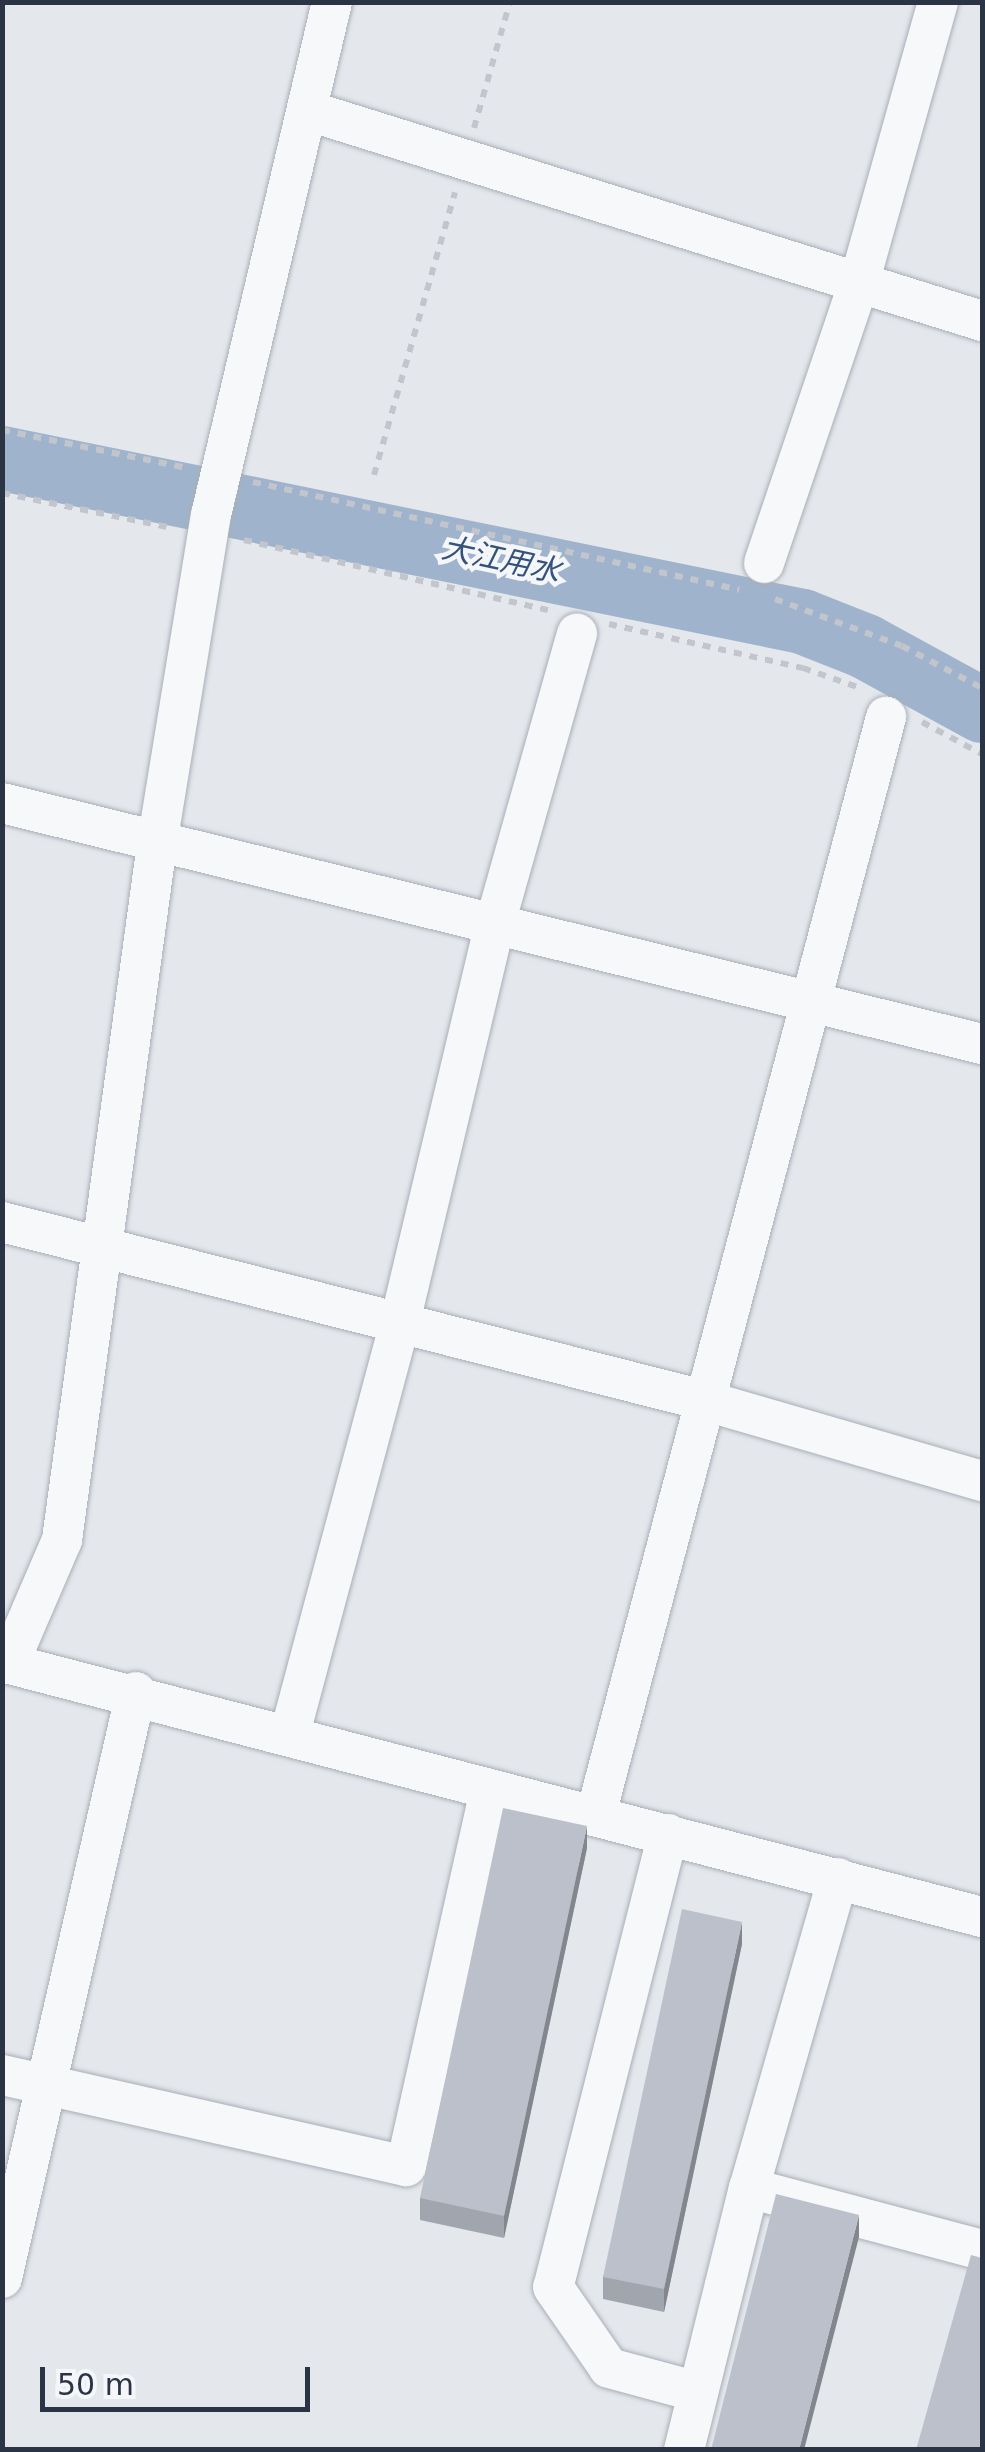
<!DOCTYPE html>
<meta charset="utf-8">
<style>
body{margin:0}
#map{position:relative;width:985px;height:2452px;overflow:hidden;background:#e4e7ec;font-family:"DejaVu Sans","Noto Sans JP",sans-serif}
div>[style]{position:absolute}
.river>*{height:65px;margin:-32.5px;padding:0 32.5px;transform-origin:32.5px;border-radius:32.5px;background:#9fb4cc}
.path>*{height:6px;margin-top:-3px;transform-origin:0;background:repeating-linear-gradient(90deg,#c2c5cb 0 8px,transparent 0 16px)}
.roads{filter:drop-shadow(0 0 2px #a9aeb7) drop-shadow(0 0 2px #a9aeb7)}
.minor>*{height:40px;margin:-20px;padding:0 20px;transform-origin:20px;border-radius:20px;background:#f7f8fa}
.wall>*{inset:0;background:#a1a5ae}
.shaded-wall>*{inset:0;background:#83868d}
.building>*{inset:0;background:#bbc0ca}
span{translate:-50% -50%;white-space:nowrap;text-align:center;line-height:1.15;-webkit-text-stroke:9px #f4f6f9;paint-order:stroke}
.water-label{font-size:30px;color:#34527a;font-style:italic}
.frame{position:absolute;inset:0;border:5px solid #2b3445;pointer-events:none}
.scale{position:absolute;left:40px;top:2367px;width:270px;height:45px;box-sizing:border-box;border:5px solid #2b3445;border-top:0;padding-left:12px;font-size:30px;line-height:35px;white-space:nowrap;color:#2b3445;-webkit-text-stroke:8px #f4f6f9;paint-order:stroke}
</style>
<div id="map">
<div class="river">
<div style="left:2px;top:458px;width:816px;rotate:11.52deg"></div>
<div style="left:802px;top:621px;width:68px;rotate:21.6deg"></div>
<div style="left:865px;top:646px;width:133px;rotate:28.7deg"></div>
</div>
<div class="path">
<div style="left:474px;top:128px;width:131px;rotate:-74.1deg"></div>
<div style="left:2px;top:430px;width:189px;rotate:11.6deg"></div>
<div style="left:374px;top:475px;width:294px;rotate:-74deg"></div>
<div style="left:253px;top:482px;width:498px;rotate:12.5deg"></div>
<div style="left:2px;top:493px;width:175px;rotate:11.6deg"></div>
<div style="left:244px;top:540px;width:312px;rotate:13deg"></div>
<div style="left:775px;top:599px;width:135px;rotate:20.3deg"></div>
<div style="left:902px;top:646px;width:90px;rotate:27.7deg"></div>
<div style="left:609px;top:624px;width:199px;rotate:12.8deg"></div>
<div style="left:803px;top:668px;width:64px;rotate:19.3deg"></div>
<div style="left:922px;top:722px;width:68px;rotate:28.1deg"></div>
</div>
<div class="roads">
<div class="minor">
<div style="left:309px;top:111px;width:705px;rotate:17.33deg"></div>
<div style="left:764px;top:563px;width:296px;rotate:-71.3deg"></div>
<div style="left:859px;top:283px;width:292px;rotate:-74.3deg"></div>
<div style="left:2px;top:803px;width:1009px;rotate:13.82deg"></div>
<div style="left:2px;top:1222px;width:723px;rotate:14.25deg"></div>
<div style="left:703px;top:1400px;width:291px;rotate:16.2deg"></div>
<div style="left:2px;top:1662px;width:1013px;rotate:14.59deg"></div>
<div style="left:9px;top:1663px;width:134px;rotate:-66.7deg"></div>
<div style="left:62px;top:1540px;width:702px;rotate:-82.23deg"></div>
<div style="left:157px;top:844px;width:333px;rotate:-80.7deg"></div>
<div style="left:211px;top:515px;width:527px;rotate:-76.73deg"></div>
<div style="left:290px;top:1733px;width:425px;rotate:-75deg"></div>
<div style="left:400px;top:1322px;width:406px;rotate:-76.6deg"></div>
<div style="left:494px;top:927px;width:305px;rotate:-74.2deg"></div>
<div style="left:596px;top:1814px;width:1135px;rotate:-75.19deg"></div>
<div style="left:668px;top:1834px;width:467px;rotate:104.2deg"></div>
<div style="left:553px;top:2287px;width:98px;rotate:55.3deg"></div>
<div style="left:609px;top:2368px;width:92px;rotate:15.1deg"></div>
<div style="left:838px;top:1878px;width:323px;rotate:106deg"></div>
<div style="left:749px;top:2188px;width:241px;rotate:14.9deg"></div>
<div style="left:2px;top:2075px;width:414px;rotate:12.7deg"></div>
<div style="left:406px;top:2166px;width:386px;rotate:-77.4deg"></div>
<div style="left:2px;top:2278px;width:601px;rotate:-77.12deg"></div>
<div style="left:684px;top:2450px;width:270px;rotate:-76.1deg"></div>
</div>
</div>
<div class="wall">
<div style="clip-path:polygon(587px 1848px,504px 2238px,420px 2220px,420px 2198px)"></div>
<div style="clip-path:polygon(742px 1944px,664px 2312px,603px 2299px,603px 2277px)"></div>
</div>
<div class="shaded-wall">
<div style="clip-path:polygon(587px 1826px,587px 1848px,504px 2238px,504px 2216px)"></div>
<div style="clip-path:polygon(742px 1922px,742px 1944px,664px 2312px,664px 2289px)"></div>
<div style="clip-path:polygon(859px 2215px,859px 2237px,804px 2450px,799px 2450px)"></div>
</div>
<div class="building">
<div style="clip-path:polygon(503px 1808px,587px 1826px,504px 2216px,420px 2198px)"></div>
<div style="clip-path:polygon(682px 1909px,742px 1922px,664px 2289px,603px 2277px)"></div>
<div style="clip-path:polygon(776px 2194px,859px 2215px,799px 2450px,711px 2450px)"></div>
<div style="clip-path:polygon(971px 2255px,982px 2258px,982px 2450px,916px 2450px)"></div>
</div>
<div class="water-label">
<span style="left:501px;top:560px;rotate:12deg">大江用水</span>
</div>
<div class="frame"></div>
<div class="scale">50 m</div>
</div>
